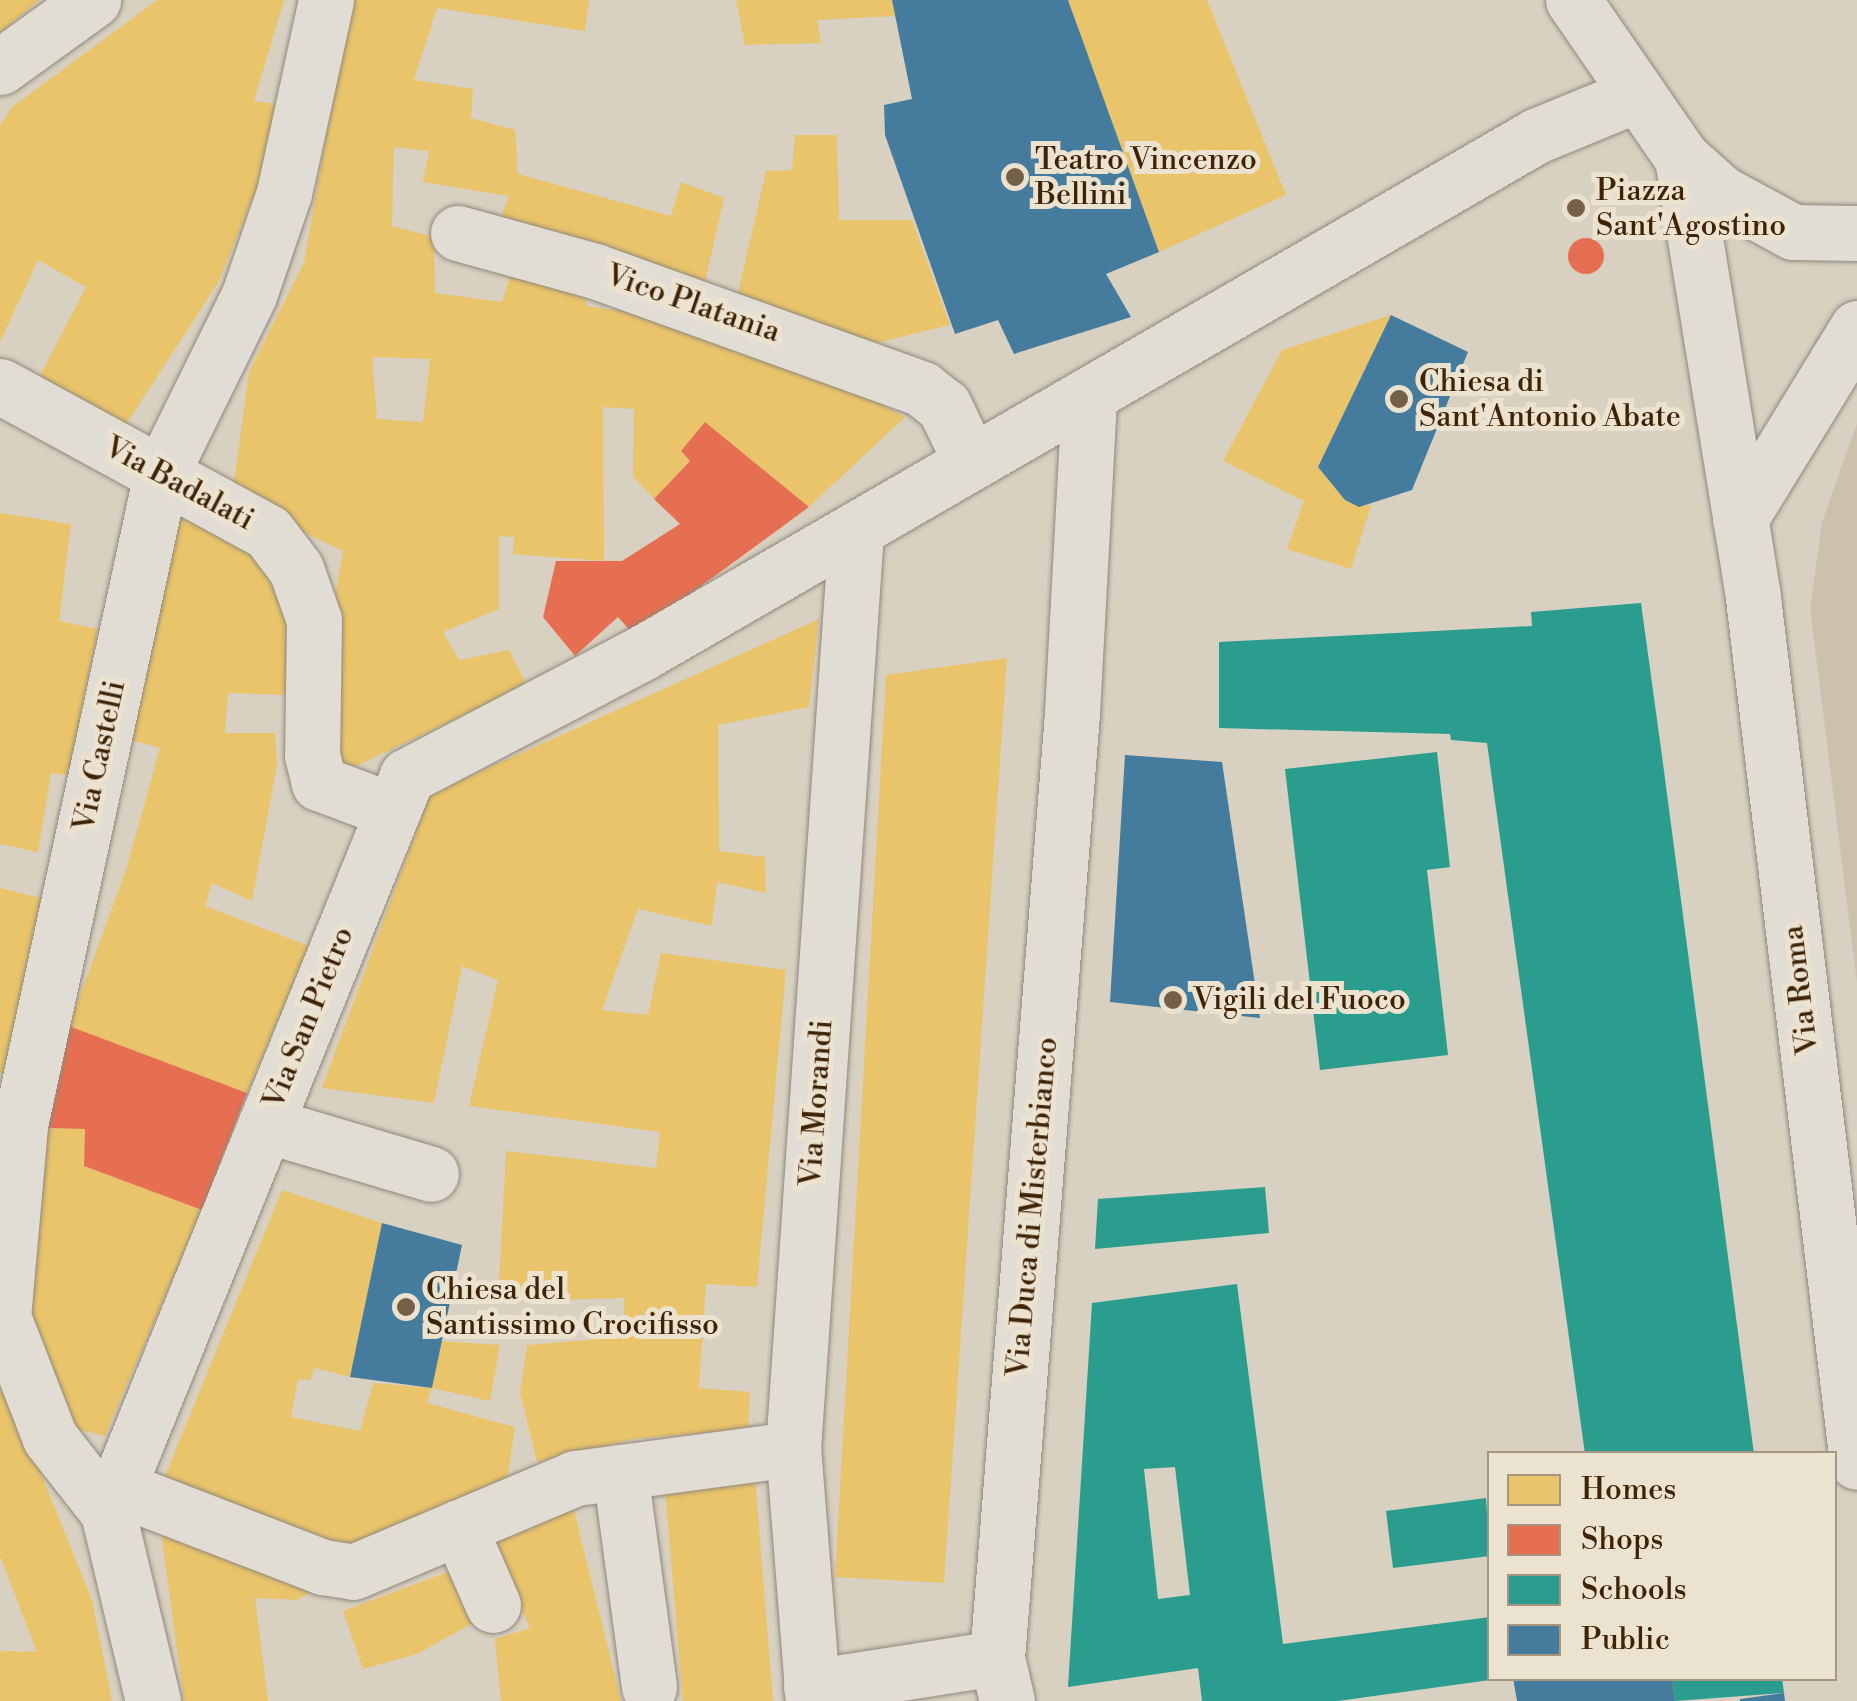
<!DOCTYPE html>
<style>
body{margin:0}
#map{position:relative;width:1857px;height:1701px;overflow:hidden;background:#d8d0c1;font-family:"Libre Bodoni",serif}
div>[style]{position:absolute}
.green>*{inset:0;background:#cec1ab}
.homes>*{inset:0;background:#e9c46a}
.shops>*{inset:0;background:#e76f51}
.round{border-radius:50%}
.schools>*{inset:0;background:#2a9d8f}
.public>*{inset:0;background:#457b9d}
.roads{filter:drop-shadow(0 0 2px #90887c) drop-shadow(0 0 2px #90887c)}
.minor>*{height:55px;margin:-27.5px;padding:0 27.5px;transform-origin:27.5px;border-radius:27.5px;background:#e1ddd5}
.tertiary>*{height:55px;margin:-27.5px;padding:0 27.5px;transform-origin:27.5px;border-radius:27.5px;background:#e1ddd5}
.dots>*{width:28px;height:28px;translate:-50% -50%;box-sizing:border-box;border:5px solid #ece2d0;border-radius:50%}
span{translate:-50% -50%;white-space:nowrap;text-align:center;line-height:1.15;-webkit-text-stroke:10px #ece2d0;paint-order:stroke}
.poi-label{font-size:30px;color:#3e2405}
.left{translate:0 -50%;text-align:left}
.street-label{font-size:30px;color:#3e2405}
.legend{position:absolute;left:1487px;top:1451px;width:350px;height:230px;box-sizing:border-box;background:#ece2d0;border:2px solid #a6967f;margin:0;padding:12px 18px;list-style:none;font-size:30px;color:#3e2405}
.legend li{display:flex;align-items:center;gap:20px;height:50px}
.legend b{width:50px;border:2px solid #a6967f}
</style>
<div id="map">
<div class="green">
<div style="clip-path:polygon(1857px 423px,1857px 983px,1810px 609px,1822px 522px)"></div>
</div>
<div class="homes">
<div style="clip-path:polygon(0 0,39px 0,0 33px)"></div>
<div style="clip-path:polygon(157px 0,284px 0,254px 101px,277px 104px,268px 161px,218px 283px,125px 426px,36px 383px,86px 287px,38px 260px,0 342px,0 125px,12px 107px)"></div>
<div style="clip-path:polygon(evenodd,350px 0,589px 0,585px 31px,437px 8px,414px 80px,473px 89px,471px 118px,515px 130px,518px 174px,671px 216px,681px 182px,724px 198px,704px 287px,499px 223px,509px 196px,423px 182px,429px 151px,394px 147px,392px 226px,434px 237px,435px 293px,502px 302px,514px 264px,586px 285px,586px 306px,635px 313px,810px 366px,905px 417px,809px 507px,705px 422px,681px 451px,690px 461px,654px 499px,633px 477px,634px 409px,603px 407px,604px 561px,513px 554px,514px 537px,499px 536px,499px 609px,443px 632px,459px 660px,509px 650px,527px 685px,354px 767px,339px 763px,335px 599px,343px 551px,288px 525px,234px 482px,249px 372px,304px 263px,350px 0,372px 357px,430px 359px,423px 422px,377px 419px,372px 357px)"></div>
<div style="clip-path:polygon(736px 0,892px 0,895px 16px,817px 20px,821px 43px,745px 45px)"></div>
<div style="clip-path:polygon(1068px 0,1207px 0,1286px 195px,1159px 252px)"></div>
<div style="clip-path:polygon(795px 135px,837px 135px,839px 220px,912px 220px,950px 325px,872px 344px,738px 293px,766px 171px,792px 170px)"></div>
<div style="clip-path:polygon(1391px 315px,1318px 467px,1345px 500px,1371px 506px,1351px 569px,1287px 549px,1304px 501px,1223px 461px,1282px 350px)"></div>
<div style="clip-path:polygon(176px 506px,251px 541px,295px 636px,286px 695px,228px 693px,225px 733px,275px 733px,277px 765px,252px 901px,212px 883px,205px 906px,309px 946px,247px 1093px,69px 1026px,126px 870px,160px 748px,124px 738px)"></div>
<div style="clip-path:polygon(0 513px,71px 524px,59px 621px,98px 629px,69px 775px,51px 773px,38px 852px,0 844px)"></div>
<div style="clip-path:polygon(819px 619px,809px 707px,718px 725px,719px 851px,765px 857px,766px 893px,717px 882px,712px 926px,638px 909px,602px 1010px,648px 1015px,661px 953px,786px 970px,757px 1287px,706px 1284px,699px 1388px,750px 1392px,748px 1430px,634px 1439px,537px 1462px,520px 1393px,527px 1345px,625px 1337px,624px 1298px,523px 1301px,499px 1283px,506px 1151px,656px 1168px,660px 1132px,469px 1106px,498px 980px,462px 966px,434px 1103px,322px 1088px,430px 794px)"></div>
<div style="clip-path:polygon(1007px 658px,944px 1583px,835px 1577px,886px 675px)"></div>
<div style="clip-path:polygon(0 888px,49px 900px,6px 1075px,0 1073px)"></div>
<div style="clip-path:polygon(48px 1128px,85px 1129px,84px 1166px,202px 1210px,105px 1436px,59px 1425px,24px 1322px)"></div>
<div style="clip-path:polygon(282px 1190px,382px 1223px,350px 1377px,315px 1368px,310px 1380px,298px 1379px,291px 1417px,360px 1431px,373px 1383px,432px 1388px,427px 1403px,515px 1427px,505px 1492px,345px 1551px,163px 1481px)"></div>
<div style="clip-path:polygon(438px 1341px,500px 1345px,490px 1401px,432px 1388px)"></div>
<div style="clip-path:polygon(0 1372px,92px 1600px,112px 1701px,0 1701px,0 1651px,37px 1652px,0 1556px)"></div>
<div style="clip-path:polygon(755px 1477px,773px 1701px,683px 1701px,664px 1478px)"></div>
<div style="clip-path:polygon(572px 1502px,621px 1701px,501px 1701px,495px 1639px,530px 1628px,492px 1541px)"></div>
<div style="clip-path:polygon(161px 1532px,283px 1575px,310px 1592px,297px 1600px,255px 1598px,268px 1701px,184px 1701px)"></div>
<div style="clip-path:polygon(450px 1571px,473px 1623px,417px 1654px,363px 1669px,343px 1611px)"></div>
</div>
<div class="shops">
<div class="round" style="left:1568px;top:238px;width:36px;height:36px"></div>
<div style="clip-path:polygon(705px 422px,809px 507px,634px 635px,618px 617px,575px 656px,543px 617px,556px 561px,622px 561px,680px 524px,654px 499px,690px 461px,681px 451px)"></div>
<div style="clip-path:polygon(69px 1026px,247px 1093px,202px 1210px,84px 1166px,85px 1129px,48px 1128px,56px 1057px)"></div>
</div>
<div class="schools">
<div style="clip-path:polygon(1641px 603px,1662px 756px,1754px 1454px,1585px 1454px,1487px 743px,1451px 740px,1450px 734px,1219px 728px,1219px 642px,1532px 626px,1531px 612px)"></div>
<div style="clip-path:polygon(1437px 752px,1450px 867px,1427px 870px,1448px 1055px,1320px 1070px,1285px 769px)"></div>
<div style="clip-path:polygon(1265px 1187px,1269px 1233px,1095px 1249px,1098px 1199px)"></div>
<div style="clip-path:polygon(evenodd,1237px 1284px,1283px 1644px,1490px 1617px,1490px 1680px,1338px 1701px,1202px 1701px,1198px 1668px,1068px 1687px,1092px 1303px,1237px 1284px,1175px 1467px,1190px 1595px,1158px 1599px,1144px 1469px,1175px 1467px)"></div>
<div style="clip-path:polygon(1486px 1498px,1490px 1556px,1393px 1568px,1386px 1511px)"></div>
<div style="clip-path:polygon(1672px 1678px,1782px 1678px,1784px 1693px,1675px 1701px)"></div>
</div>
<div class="public">
<div style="clip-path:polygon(892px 0,1068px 0,1159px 252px,1106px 274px,1131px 317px,1014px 354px,998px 320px,955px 334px,885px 135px,884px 105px,912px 99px)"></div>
<div style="clip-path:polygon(1391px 315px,1468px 352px,1412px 490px,1359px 507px,1345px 500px,1318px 467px)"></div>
<div style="clip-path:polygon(1125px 755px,1222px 762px,1260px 1018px,1110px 1002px)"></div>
<div style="clip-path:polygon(382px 1223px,462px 1245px,432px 1388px,350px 1377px)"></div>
<div style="clip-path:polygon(1513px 1678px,1672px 1678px,1675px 1701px,1517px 1701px)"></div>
<div style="clip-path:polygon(1784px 1693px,1785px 1701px,1740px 1701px,1740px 1699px)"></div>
</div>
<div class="roads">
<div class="minor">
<div style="left:0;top:67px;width:115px;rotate:-35.8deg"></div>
<div style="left:458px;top:233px;width:142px;rotate:15.5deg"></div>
<div style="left:595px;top:271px;width:348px;rotate:19.8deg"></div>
<div style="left:922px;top:389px;width:28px;rotate:38deg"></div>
<div style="left:944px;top:406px;width:62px;rotate:64.3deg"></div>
<div style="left:0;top:386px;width:305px;rotate:28.6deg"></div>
<div style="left:268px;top:532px;width:46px;rotate:52.9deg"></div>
<div style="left:296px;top:569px;width:54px;rotate:70.6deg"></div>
<div style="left:314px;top:620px;width:135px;rotate:90.8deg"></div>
<div style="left:312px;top:755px;width:29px;rotate:76deg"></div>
<div style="left:319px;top:783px;width:79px;rotate:20.7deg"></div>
<div style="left:266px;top:1125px;width:172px;rotate:16.5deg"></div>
<div style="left:620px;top:1472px;width:217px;rotate:82.3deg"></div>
<div style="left:118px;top:1488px;width:220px;rotate:21.1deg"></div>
<div style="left:323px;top:1567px;width:30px;rotate:9deg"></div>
<div style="left:353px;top:1572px;width:241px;rotate:-22.9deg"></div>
<div style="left:575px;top:1478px;width:220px;rotate:-7.6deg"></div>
<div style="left:108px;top:1512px;width:94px;rotate:-128.1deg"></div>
<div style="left:50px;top:1438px;width:130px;rotate:-111.2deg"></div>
<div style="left:3px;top:1317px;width:193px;rotate:-84.9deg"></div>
<div style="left:20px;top:1125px;width:666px;rotate:-77.78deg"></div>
<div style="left:161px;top:474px;width:199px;rotate:-63.8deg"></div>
<div style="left:249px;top:295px;width:108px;rotate:-71.1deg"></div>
<div style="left:284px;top:193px;width:198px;rotate:-77.7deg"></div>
<div style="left:459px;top:1527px;width:85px;rotate:66.4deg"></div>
<div style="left:811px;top:1687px;width:188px;rotate:-8.9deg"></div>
<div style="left:153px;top:1701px;width:194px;rotate:-103.4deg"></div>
<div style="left:108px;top:1512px;width:794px;rotate:-67.89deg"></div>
<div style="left:407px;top:776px;width:265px;rotate:-27.6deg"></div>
<div style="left:642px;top:653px;width:1033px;rotate:-30.04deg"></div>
<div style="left:1536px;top:136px;width:110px;rotate:-22.4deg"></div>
<div style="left:813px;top:1701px;width:253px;rotate:-94.5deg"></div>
<div style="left:793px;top:1449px;width:920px;rotate:-86.07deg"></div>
<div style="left:1007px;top:1701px;width:44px;rotate:-103.1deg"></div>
<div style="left:997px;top:1658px;width:948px;rotate:-85.46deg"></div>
<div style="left:1072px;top:713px;width:319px;rotate:-86.9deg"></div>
</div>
<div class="tertiary">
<div style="left:1573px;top:0;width:192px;rotate:55.4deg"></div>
<div style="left:1682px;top:158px;width:446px;rotate:80.8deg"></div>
<div style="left:1753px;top:598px;width:870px;rotate:83.14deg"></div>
<div style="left:1682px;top:158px;width:52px;rotate:41.9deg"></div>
<div style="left:1721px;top:193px;width:82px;rotate:28.4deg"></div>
<div style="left:1793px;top:232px;width:64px;rotate:0.9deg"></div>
<div style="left:1740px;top:519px;width:224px;rotate:-58.5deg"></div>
</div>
</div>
<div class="dots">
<div style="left:1015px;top:177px;background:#746047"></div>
<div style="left:1576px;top:208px;background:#746047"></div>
<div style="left:1399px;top:399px;background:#746047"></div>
<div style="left:1173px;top:1000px;background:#746047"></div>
<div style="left:406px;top:1307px;background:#746047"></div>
</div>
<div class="poi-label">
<span class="left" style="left:1035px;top:177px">Teatro Vincenzo<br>Bellini</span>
<span class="left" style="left:1596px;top:208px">Piazza<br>Sant'Agostino</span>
<span class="left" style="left:1419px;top:399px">Chiesa di<br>Sant'Antonio Abate</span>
<span class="left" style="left:1193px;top:1000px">Vigili del Fuoco</span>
<span class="left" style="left:426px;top:1307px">Chiesa del<br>Santissimo Crocifisso</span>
</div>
<div class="street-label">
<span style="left:693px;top:304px;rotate:19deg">Vico Platania</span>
<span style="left:179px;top:484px;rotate:28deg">Via Badalati</span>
<span style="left:100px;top:756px;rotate:-78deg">Via Castelli</span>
<span style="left:1801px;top:990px;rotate:-97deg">Via Roma</span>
<span style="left:309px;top:1018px;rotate:-68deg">Via San Pietro</span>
<span style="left:817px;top:1103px;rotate:-86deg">Via Morandi</span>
<span style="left:1033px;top:1207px;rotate:-85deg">Via Duca di Misterbianco</span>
</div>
<ul class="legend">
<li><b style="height:28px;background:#e9c46a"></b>Homes</li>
<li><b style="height:28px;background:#e76f51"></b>Shops</li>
<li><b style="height:28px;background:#2a9d8f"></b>Schools</li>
<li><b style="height:28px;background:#457b9d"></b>Public</li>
</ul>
</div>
